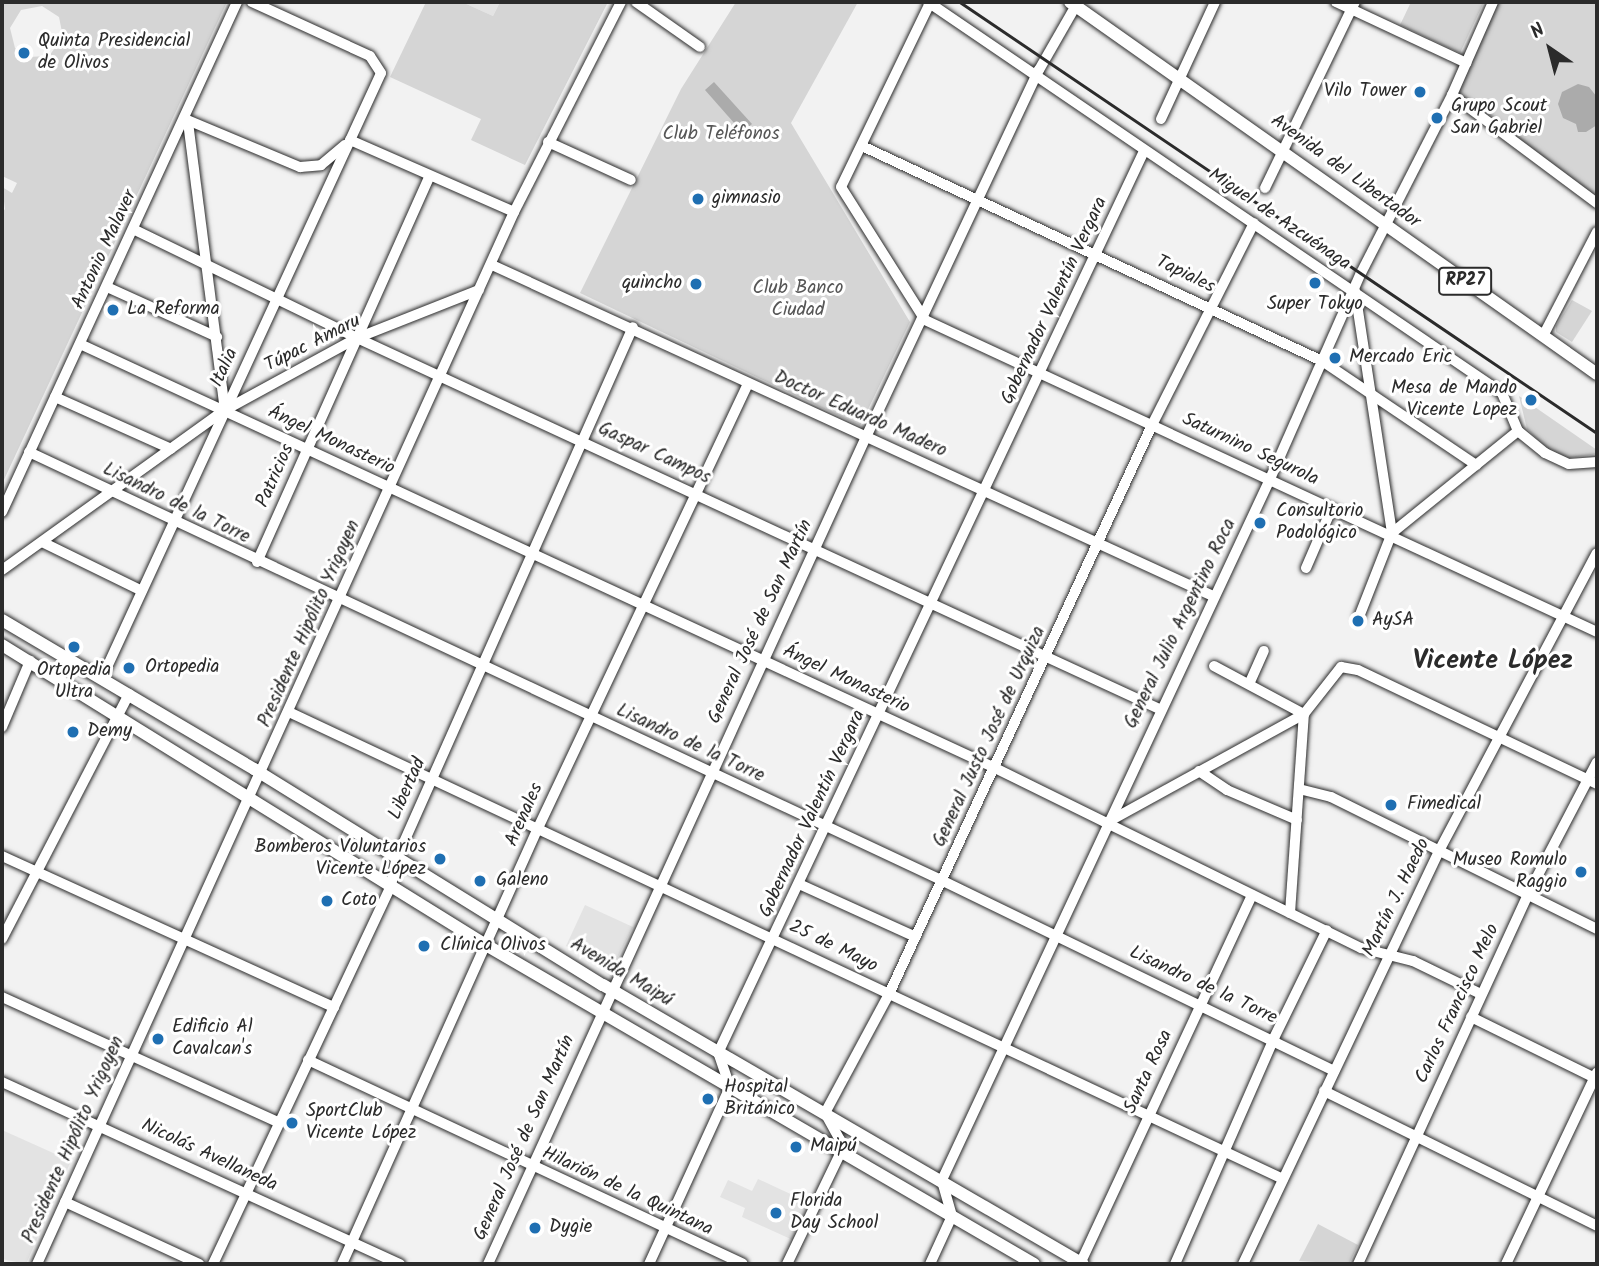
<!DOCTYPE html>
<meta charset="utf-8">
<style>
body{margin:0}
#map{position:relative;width:1599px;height:1266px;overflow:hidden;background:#f2f2f2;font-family:Kalam,sans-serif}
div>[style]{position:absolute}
.built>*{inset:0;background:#e3e3e3}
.green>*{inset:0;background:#d5d5d5}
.water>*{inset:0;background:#ababab}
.roads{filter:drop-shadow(0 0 2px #2b2b2b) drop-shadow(0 0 2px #2b2b2b)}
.minor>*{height:10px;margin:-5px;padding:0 5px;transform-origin:5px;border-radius:5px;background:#fff}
.major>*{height:12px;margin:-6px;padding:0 6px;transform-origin:6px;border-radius:6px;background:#fff}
.rail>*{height:2.5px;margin:-1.25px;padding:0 1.25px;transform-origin:1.25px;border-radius:1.25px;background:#2b2b2b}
.dots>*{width:19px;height:19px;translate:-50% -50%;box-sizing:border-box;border:4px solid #fff;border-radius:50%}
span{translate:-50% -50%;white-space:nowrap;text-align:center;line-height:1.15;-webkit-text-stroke:6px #fff;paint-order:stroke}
.shield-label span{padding:2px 5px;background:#fff;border:2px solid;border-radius:5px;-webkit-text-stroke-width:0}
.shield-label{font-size:18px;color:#2b2b2b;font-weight:700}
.poi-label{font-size:19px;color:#2b2b2b}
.left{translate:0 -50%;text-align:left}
.right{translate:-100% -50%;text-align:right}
.park-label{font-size:19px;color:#565656}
.street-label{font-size:19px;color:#2b2b2b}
.district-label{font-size:26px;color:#2b2b2b;font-weight:700}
.frame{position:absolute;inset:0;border:4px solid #2b2b2b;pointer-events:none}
.north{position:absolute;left:1515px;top:14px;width:70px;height:70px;-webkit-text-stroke:5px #fff;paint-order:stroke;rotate:325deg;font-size:19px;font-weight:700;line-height:28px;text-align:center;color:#2b2b2b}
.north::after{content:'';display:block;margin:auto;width:24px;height:32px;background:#2b2b2b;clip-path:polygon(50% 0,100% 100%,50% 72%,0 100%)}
</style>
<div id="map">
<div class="built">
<div style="clip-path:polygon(462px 2px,500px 2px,493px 16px)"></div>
<div style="clip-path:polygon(585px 905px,633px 927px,611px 971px,566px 946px)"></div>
<div style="clip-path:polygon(2px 1130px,71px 1161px,26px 1264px,2px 1259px)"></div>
<div style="clip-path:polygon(758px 1179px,812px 1204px,795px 1241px,742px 1217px,745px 1208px,720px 1197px,728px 1180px,752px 1191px)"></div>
</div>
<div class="green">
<div style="clip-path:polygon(evenodd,2px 2px,227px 2px,2px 484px,2px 213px,5px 209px,2px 187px,12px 193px,17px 183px,2px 176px,2px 2px,42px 6px,59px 17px,63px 37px,49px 56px,27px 57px,15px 48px,10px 28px,21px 10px,42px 6px)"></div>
<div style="clip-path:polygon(426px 2px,462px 2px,493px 16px,500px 2px,608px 2px,525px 165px,471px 140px,481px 119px,390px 77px)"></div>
<div style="clip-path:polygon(736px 2px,858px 2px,791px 123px,910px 322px,860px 426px,580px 293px,681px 89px)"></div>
<div style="clip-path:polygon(1411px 2px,1484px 2px,1460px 53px,1400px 25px)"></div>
<div style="clip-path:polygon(1495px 2px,1597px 2px,1597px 203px,1452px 95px)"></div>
<div style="clip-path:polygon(1572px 300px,1592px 311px,1572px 342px,1556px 332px,1556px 326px)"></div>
<div style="clip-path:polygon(1519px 396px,1597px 450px,1597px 454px,1568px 458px,1547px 449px,1527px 429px)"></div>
<div style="clip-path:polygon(1318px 1224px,1358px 1245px,1349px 1264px,1299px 1261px)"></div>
</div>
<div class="water">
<div style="clip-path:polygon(714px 82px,752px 124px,742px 132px,705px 90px)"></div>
<div style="clip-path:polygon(1578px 84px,1589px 87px,1597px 97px,1597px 125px,1586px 132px,1578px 132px,1576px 124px,1563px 118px,1558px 104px,1562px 92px)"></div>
</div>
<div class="roads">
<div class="minor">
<div style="left:636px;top:2px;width:78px;rotate:35.1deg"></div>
<div style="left:928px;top:2px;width:695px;rotate:34.26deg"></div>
<div style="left:1502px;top:393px;width:41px;rotate:67.2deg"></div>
<div style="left:1518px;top:431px;width:35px;rotate:39deg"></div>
<div style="left:1545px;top:453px;width:26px;rotate:25deg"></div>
<div style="left:1569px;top:464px;width:28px;rotate:-4deg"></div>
<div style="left:1336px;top:2px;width:144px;rotate:25.1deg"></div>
<div style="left:930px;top:3px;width:204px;rotate:115.8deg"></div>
<div style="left:841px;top:187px;width:157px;rotate:57.7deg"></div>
<div style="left:925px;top:320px;width:741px;rotate:24.9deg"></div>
<div style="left:1452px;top:95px;width:181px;rotate:36.7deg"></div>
<div style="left:185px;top:119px;width:125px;rotate:22.7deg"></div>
<div style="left:300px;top:167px;width:21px;rotate:-5deg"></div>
<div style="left:321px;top:165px;width:31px;rotate:-40deg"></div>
<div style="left:1161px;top:119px;width:129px;rotate:-65.2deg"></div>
<div style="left:188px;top:122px;width:289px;rotate:82.7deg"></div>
<div style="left:350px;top:140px;width:179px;rotate:23.7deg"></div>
<div style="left:548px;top:142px;width:91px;rotate:24.6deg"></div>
<div style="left:862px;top:146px;width:508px;rotate:25.05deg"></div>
<div style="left:1322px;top:361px;width:186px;rotate:34deg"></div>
<div style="left:1265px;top:188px;width:207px;rotate:-64.2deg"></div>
<div style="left:135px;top:230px;width:247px;rotate:25.9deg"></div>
<div style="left:357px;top:338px;width:884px;rotate:24.82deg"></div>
<div style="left:492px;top:265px;width:793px;rotate:24.66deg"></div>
<div style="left:107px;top:287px;width:121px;rotate:24.4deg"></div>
<div style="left:1355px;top:291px;width:245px;rotate:81.3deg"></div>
<div style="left:1543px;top:336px;width:117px;rotate:-62.6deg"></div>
<div style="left:80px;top:344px;width:1008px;rotate:24.86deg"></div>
<div style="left:995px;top:768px;width:408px;rotate:26.2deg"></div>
<div style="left:1361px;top:948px;width:54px;rotate:14deg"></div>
<div style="left:1413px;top:961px;width:76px;rotate:25.9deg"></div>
<div style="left:55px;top:397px;width:127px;rotate:24.1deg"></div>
<div style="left:29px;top:452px;width:1010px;rotate:25.14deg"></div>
<div style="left:943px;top:881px;width:435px;rotate:25.9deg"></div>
<div style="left:2px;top:512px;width:562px;rotate:-65.26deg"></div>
<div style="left:42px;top:542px;width:111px;rotate:26.1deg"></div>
<div style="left:257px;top:562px;width:423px;rotate:-65.9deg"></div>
<div style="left:1306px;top:568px;width:65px;rotate:-66.6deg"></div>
<div style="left:2px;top:570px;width:274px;rotate:-35.7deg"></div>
<div style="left:225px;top:410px;width:150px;rotate:-28.6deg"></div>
<div style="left:357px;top:338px;width:131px;rotate:-21.5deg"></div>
<div style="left:1359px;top:617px;width:90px;rotate:-68.6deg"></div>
<div style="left:1392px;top:533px;width:162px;rotate:-39deg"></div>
<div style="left:1214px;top:666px;width:102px;rotate:28.1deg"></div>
<div style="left:102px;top:678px;width:666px;rotate:-65.24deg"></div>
<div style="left:381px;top:73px;width:20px;rotate:-123deg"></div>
<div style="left:370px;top:56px;width:130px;rotate:-155.4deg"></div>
<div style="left:1250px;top:682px;width:34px;rotate:-66deg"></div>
<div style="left:291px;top:713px;width:1096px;rotate:25.16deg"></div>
<div style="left:2px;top:727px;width:72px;rotate:-67deg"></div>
<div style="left:1199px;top:771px;width:34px;rotate:34deg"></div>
<div style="left:1227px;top:790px;width:76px;rotate:23.2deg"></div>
<div style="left:1299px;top:789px;width:33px;rotate:14deg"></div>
<div style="left:1331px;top:797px;width:297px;rotate:26.4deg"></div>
<div style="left:1106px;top:823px;width:226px;rotate:-28.8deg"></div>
<div style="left:1304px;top:714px;width:60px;rotate:-51.8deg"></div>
<div style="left:1341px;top:667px;width:17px;rotate:10deg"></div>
<div style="left:1358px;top:670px;width:265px;rotate:25.5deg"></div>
<div style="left:2px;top:856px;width:365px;rotate:24.5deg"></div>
<div style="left:799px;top:884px;width:128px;rotate:24.4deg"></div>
<div style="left:1290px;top:913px;width:199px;rotate:-86deg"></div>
<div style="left:2px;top:939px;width:276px;rotate:-62.6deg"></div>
<div style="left:2px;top:997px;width:303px;rotate:24.4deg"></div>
<div style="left:1471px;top:1017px;width:140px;rotate:26.2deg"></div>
<div style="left:308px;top:1060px;width:480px;rotate:25.1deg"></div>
<div style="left:2px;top:1082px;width:438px;rotate:24.6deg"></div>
<div style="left:1324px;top:1091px;width:305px;rotate:26.3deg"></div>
<div style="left:65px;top:1202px;width:148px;rotate:24.8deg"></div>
<div style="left:37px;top:1264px;width:1155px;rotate:-65.61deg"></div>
<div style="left:514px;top:212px;width:236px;rotate:-63deg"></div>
<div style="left:213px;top:1264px;width:418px;rotate:-64.8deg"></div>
<div style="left:391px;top:886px;width:26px;rotate:-79deg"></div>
<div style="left:396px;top:860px;width:583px;rotate:-66.03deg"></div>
<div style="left:342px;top:1264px;width:478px;rotate:-65.8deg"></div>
<div style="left:538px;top:828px;width:492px;rotate:-64.7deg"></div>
<div style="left:488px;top:1264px;width:909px;rotate:-65.44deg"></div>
<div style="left:866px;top:437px;width:406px;rotate:-64.8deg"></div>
<div style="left:1039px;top:70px;width:78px;rotate:-60.2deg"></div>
<div style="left:649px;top:1264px;width:195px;rotate:-65.4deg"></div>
<div style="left:730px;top:1087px;width:36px;rotate:-109deg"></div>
<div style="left:718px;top:1053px;width:998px;rotate:-64.72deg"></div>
<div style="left:787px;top:1264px;width:122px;rotate:-64.3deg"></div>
<div style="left:840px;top:1154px;width:14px;rotate:-90deg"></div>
<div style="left:840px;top:1140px;width:31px;rotate:-119deg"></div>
<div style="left:825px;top:1113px;width:135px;rotate:-61.7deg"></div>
<div style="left:889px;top:994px;width:627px;rotate:-65.19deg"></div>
<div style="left:1152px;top:425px;width:226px;rotate:-63.2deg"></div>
<div style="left:930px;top:1264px;width:53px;rotate:-65.4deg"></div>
<div style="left:952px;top:1216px;width:37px;rotate:-106deg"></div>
<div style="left:942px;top:1180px;width:774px;rotate:-64.92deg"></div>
<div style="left:1270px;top:479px;width:225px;rotate:-66.2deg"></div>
<div style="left:1361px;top:273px;width:200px;rotate:-62.9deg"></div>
<div style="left:1452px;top:95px;width:102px;rotate:-66.2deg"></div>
<div style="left:1080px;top:1264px;width:407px;rotate:-65deg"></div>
<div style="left:1175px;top:1264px;width:247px;rotate:-66.3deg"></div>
<div style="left:1274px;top:1038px;width:120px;rotate:-63.9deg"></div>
<div style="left:1243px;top:1264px;width:457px;rotate:-64.6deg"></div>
<div style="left:1439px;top:851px;width:337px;rotate:-62.1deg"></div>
<div style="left:1358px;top:1264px;width:405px;rotate:-65.3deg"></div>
<div style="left:1527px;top:896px;width:151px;rotate:-62.4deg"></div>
<div style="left:1506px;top:1264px;width:212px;rotate:-64.6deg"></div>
</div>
<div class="major">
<div style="left:1070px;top:2px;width:645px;rotate:35.22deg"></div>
<div style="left:2px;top:620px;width:293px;rotate:30.6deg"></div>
<div style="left:254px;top:769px;width:410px;rotate:31.8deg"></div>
<div style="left:603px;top:985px;width:555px;rotate:30.17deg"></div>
<div style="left:2px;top:645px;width:569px;rotate:31.79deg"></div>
<div style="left:486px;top:945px;width:634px;rotate:30.2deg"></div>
</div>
</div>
<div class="rail">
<div style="left:960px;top:2px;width:769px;rotate:34.08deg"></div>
</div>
<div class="dots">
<div style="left:24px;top:53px;background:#1f6fb2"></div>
<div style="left:1420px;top:92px;background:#1f6fb2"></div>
<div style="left:1437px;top:118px;background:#1f6fb2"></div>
<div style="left:698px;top:199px;background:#1f6fb2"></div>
<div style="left:1315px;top:283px;background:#1f6fb2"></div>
<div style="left:696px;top:284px;background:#1f6fb2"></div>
<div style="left:113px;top:310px;background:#1f6fb2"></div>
<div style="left:1335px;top:358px;background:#1f6fb2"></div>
<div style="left:1531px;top:400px;background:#1f6fb2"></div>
<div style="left:1260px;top:523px;background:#1f6fb2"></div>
<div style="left:1358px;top:621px;background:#1f6fb2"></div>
<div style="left:74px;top:647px;background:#1f6fb2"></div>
<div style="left:129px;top:668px;background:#1f6fb2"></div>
<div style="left:73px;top:732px;background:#1f6fb2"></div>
<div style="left:1391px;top:805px;background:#1f6fb2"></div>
<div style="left:440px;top:859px;background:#1f6fb2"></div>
<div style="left:1581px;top:872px;background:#1f6fb2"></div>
<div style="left:480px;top:881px;background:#1f6fb2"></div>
<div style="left:327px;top:901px;background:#1f6fb2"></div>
<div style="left:424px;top:946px;background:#1f6fb2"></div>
<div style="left:158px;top:1039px;background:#1f6fb2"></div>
<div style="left:708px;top:1099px;background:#1f6fb2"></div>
<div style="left:292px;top:1123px;background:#1f6fb2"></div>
<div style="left:796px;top:1147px;background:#1f6fb2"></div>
<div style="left:776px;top:1213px;background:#1f6fb2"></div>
<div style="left:535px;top:1228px;background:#1f6fb2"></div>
</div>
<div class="shield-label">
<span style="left:1465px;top:281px">RP27</span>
</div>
<div class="poi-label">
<span class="left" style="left:38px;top:53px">Quinta Presidencial<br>de Olivos</span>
<span class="right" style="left:1406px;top:92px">Vilo Tower</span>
<span class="left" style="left:1451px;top:118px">Grupo Scout<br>San Gabriel</span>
<span class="left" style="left:712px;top:199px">gimnasio</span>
<span class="right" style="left:682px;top:284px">quincho</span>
<span style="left:1315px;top:305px">Super Tokyo</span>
<span class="left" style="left:127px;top:310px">La Reforma</span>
<span class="left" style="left:1349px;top:358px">Mercado Eric</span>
<span class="right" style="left:1517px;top:400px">Mesa de Mando<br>Vicente Lopez</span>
<span class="left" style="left:1276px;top:523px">Consultorio<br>Podológico</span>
<span class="left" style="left:1372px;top:621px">AySA</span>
<span class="left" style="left:145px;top:668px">Ortopedia</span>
<span style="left:74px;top:682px">Ortopedia<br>Ultra</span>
<span class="left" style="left:87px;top:732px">Demy</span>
<span class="left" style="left:1407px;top:805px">Fimedical</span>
<span class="right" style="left:426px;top:859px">Bomberos Voluntarios<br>Vicente López</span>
<span class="right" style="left:1567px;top:872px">Museo Romulo<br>Raggio</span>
<span class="left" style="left:496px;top:881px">Galeno</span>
<span class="left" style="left:341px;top:901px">Coto</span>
<span class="left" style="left:440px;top:946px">Clínica Olivos</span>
<span class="left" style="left:172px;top:1039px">Edificio Al<br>Cavalcan's</span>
<span class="left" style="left:724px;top:1099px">Hospital<br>Británico</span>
<span class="left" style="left:306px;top:1123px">SportClub<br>Vicente López</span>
<span class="left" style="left:810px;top:1147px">Maipú</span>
<span class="left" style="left:790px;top:1213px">Florida<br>Day School</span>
<span class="left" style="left:549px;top:1228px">Dygie</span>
</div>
<div class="park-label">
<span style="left:721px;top:135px">Club Teléfonos</span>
<span style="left:798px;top:300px">Club Banco<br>Ciudad</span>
</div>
<div class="street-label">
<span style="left:1345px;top:172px;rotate:36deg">Avenida del Libertador</span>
<span style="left:1279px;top:220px;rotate:34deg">Miguel de Azcuénaga</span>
<span style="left:105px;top:250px;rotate:-65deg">Antonio Malaver</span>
<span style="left:1185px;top:275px;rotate:26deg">Tapiales</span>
<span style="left:1055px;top:301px;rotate:-65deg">Gobernador Valentín Vergara</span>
<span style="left:313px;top:344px;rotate:-27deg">Túpac Amaru</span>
<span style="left:225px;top:368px;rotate:-65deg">Italia</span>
<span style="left:860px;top:415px;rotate:24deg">Doctor Eduardo Madero</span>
<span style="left:331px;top:441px;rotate:25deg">Ángel Monasterio</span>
<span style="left:1250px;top:450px;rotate:25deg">Saturnino Segurola</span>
<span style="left:654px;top:454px;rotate:25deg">Gaspar Campos</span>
<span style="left:276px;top:476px;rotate:-66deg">Patricios</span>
<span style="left:176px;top:504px;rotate:26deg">Lisandro de la Torre</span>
<span style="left:761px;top:622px;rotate:-65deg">General José de San Martín</span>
<span style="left:310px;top:624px;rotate:-66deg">Presidente Hipólito Yrigoyen</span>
<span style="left:1181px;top:624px;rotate:-64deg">General Julio Argentino Roca</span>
<span style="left:846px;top:680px;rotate:25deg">Ángel Monasterio</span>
<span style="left:990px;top:737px;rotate:-65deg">General Justo José de Urquiza</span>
<span style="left:690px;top:744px;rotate:25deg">Lisandro de la Torre</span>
<span style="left:408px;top:789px;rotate:-66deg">Libertad</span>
<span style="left:813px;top:814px;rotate:-65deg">Gobernador Valentín Vergara</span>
<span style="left:525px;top:815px;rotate:-66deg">Arenales</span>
<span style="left:1397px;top:898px;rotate:-64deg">Martín J. Haedo</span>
<span style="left:833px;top:947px;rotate:26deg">25 de Mayo</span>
<span style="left:621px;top:973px;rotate:31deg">Avenida Maipú</span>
<span style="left:1203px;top:986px;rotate:25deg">Lisandro de la Torre</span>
<span style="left:1458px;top:1004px;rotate:-65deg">Carlos Francisco Melo</span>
<span style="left:1149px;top:1072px;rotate:-65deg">Santa Rosa</span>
<span style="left:525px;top:1138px;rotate:-66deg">General José de San Martín</span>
<span style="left:74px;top:1140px;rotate:-66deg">Presidente Hipólito Yrigoyen</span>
<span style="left:209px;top:1156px;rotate:25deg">Nicolás Avellaneda</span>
<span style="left:627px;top:1192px;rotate:25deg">Hilarión de la Quintana</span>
</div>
<div class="district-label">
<span style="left:1493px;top:662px">Vicente López</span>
</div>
<div class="frame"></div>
<div class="north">N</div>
</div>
